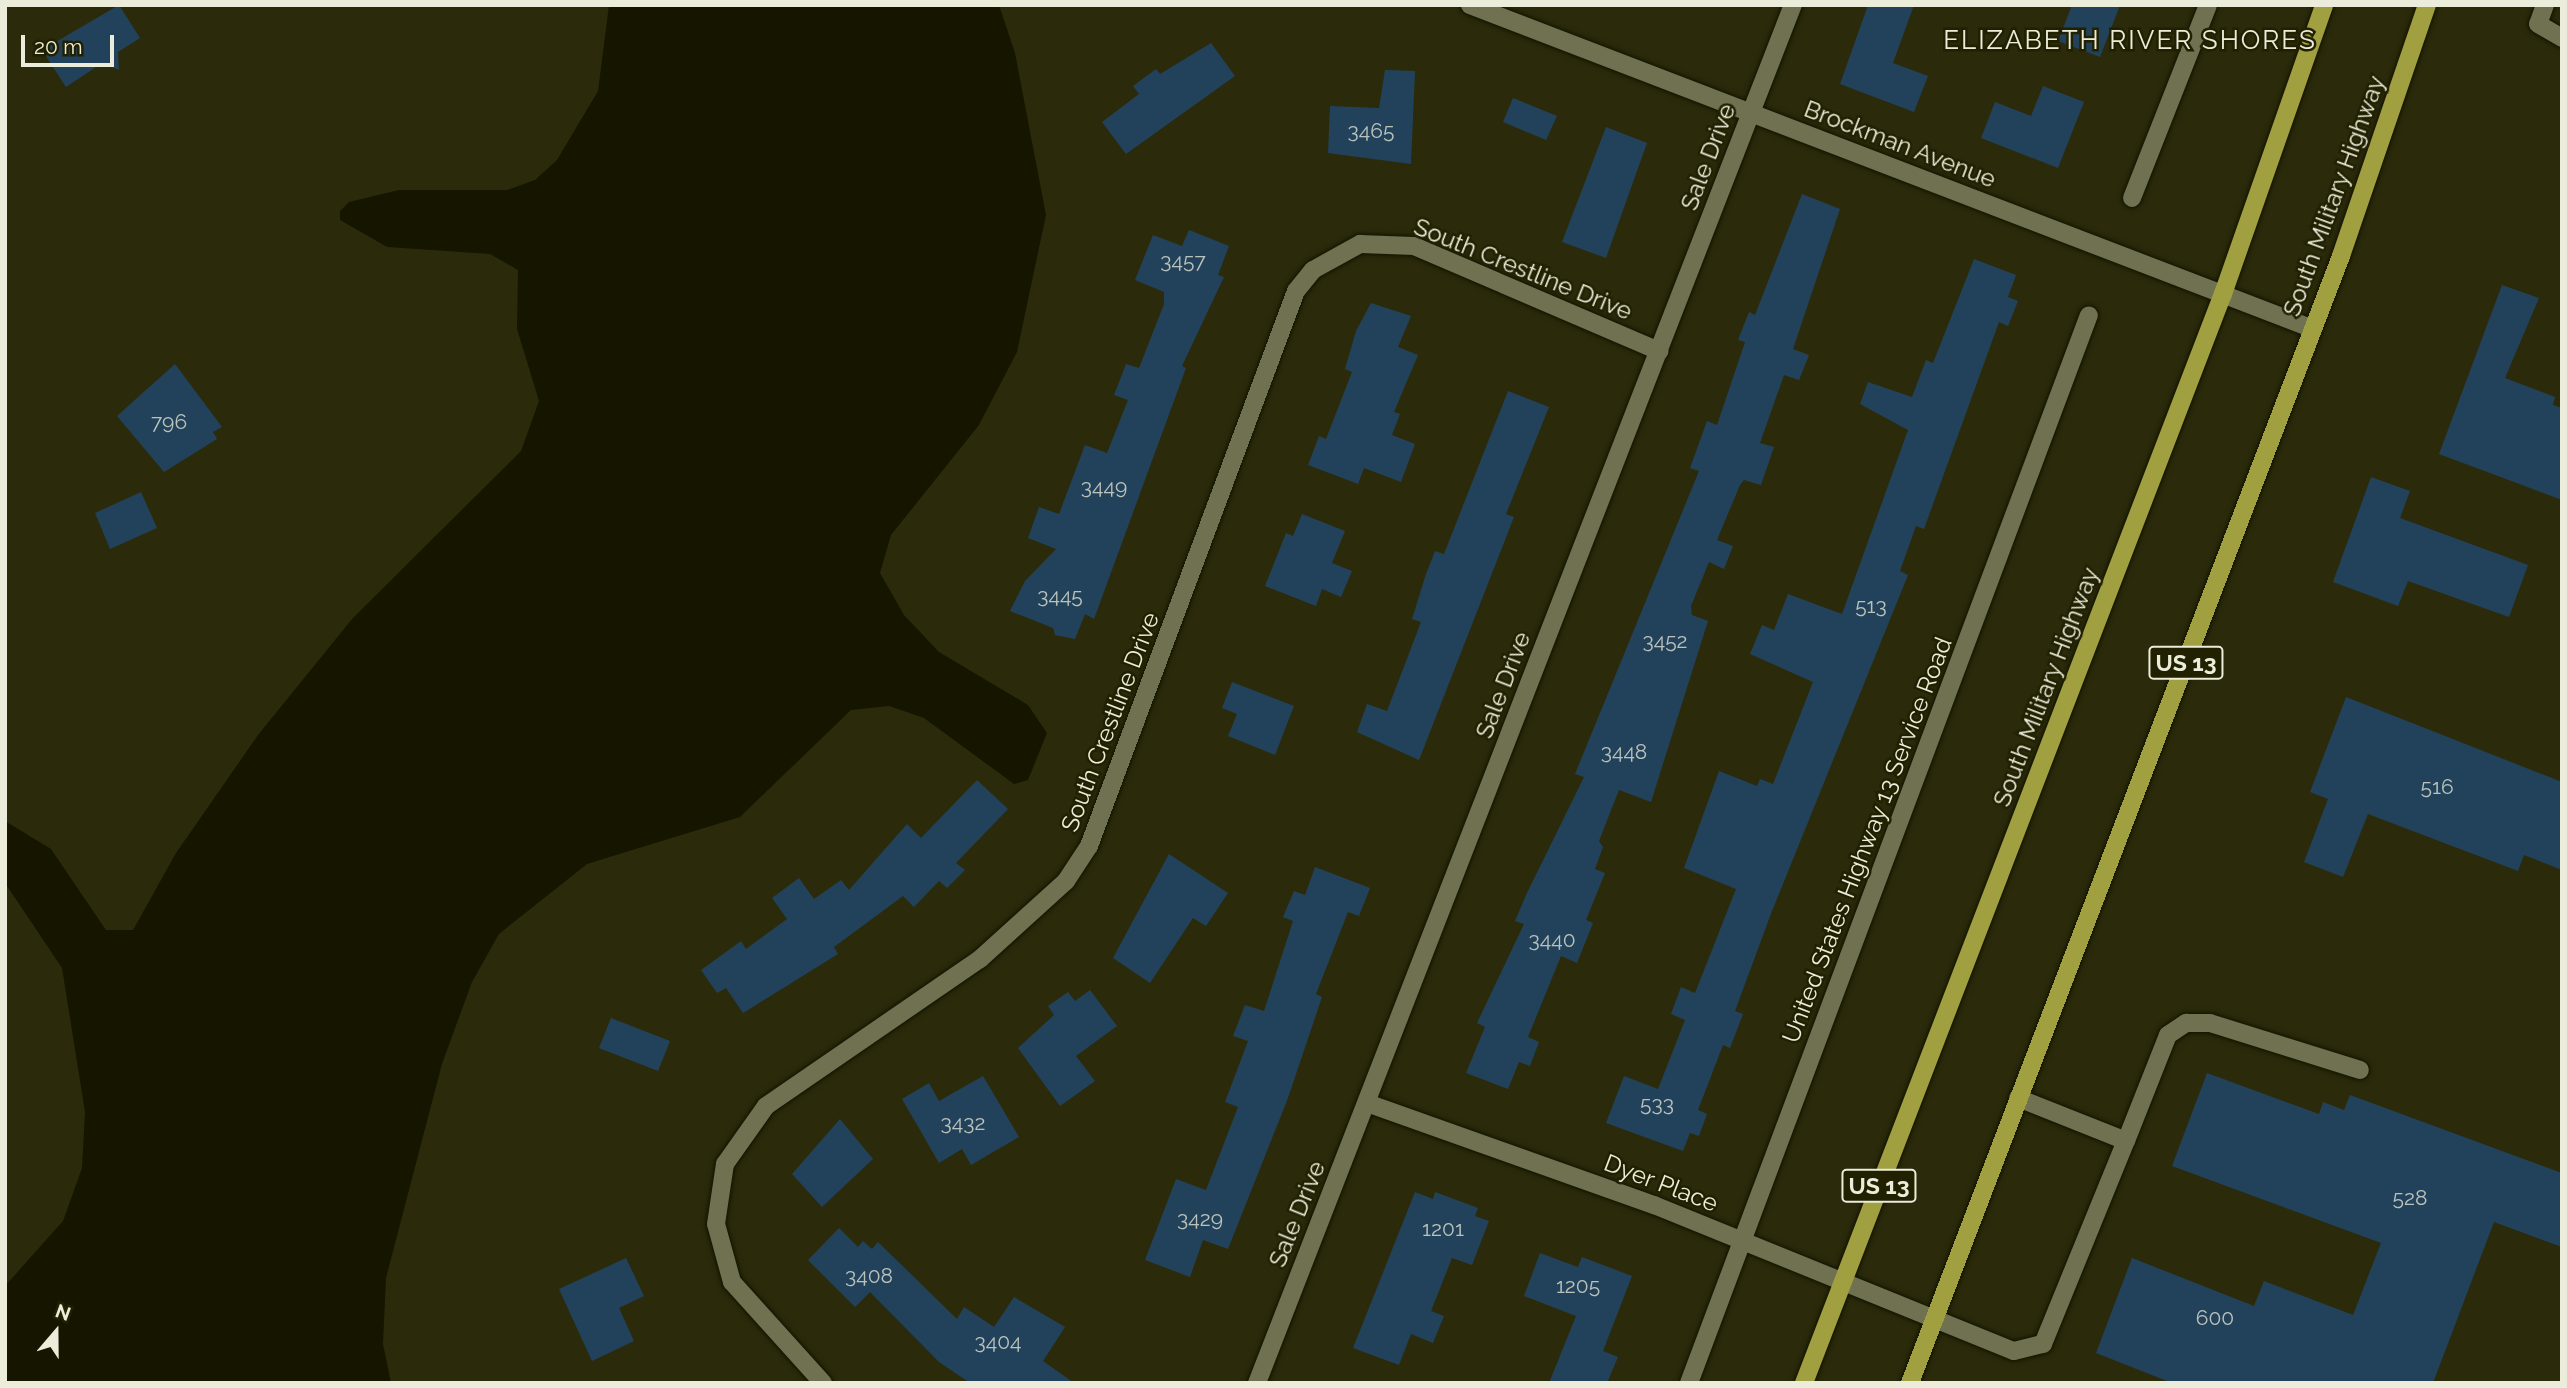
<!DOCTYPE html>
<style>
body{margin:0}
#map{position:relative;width:2567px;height:1388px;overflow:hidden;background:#2b2b0b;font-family:Raleway,sans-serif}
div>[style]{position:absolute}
.water>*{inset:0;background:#161600}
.building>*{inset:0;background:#22425b}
.roads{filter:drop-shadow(0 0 2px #141300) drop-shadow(0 0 2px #141300)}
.minor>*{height:18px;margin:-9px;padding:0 9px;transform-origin:9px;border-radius:9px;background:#707150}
.major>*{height:18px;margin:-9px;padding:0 9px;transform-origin:9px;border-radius:9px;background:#a1a040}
span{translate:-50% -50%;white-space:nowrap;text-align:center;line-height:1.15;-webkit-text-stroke:5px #212102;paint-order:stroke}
.number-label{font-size:21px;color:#bac2ba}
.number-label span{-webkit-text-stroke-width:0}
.shield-label span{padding:2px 5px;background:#212102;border:2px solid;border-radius:5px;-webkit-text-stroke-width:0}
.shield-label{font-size:23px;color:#ececda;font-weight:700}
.street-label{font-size:24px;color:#ececda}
.neighbourhood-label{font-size:26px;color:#ececda;letter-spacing:2px}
.frame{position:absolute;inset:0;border:7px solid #ececda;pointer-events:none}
.north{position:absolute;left:21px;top:1297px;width:70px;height:70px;-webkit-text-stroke:5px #212102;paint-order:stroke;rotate:20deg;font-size:19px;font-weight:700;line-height:28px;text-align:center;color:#ececda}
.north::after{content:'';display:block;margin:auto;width:24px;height:32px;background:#ececda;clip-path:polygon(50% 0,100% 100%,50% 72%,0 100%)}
.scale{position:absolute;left:21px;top:35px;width:93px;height:32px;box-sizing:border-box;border:4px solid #ececda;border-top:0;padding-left:9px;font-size:21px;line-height:24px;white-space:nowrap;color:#ececda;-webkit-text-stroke:5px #212102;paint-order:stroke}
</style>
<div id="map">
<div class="water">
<div style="clip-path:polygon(609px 5px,999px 5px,1015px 53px,1046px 215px,1017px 352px,979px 425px,891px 535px,880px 573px,904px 615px,939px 652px,1028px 705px,1047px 733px,1028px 780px,1014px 784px,924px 718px,889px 706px,851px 710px,740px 817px,587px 864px,499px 934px,472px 982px,442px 1064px,386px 1278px,383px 1344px,391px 1383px,5px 1383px,5px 1286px,63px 1221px,82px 1168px,85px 1112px,62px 968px,5px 883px,5px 821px,51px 849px,106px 930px,133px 930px,176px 853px,258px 735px,352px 619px,521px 451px,539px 401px,517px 329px,518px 270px,490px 254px,387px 247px,340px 220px,340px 211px,349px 202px,399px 190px,507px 190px,535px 180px,557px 160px,598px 91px)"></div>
</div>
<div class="building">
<div style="clip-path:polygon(119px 5px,140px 38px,118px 52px,119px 70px,102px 63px,66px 87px,42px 50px)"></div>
<div style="clip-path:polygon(1868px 5px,1914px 5px,1893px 63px,1928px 76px,1914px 112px,1840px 84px)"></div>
<div style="clip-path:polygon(2072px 5px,2120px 5px,2100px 57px,2058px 41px)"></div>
<div style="clip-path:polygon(1211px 43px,1235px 76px,1126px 154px,1102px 122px,1139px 94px,1133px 86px,1156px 69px,1160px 74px)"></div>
<div style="clip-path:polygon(1385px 70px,1415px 71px,1411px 164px,1328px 153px,1330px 106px,1379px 108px)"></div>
<div style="clip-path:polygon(2043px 86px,2084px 102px,2058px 168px,1981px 138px,1995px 102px,2031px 116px)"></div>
<div style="clip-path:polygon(1513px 98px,1557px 116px,1546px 140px,1503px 122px)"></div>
<div style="clip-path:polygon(1606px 127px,1647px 143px,1606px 258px,1562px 242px)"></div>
<div style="clip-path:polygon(1802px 194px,1840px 209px,1793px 349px,1809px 355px,1799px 380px,1784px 375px,1760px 443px,1774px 447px,1761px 485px,1744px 480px,1740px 485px,1717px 540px,1733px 546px,1724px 569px,1709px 562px,1691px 606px,1692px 615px,1708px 621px,1651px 802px,1619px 790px,1599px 841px,1603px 847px,1595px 869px,1605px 873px,1586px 920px,1593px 923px,1577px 963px,1561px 956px,1528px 1037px,1539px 1042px,1530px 1066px,1519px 1062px,1508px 1089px,1466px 1073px,1485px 1027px,1477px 1023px,1524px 924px,1515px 921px,1526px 895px,1584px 777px,1575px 774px,1699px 471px,1690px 468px,1707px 421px,1717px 425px,1745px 342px,1738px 340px,1749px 312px,1755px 315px)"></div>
<div style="clip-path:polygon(1189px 230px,1229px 246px,1218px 275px,1224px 277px,1182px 366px,1186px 368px,1094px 619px,1085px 614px,1075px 639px,1055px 635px,1053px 628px,1010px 611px,1025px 581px,1056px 549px,1028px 538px,1039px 507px,1059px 514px,1085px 445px,1107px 453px,1128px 400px,1114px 395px,1126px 364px,1139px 368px,1164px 304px,1164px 292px,1135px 280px,1153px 235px,1182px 246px)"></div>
<div style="clip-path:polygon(1974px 259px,2016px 275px,2008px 297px,2018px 301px,2008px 326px,1999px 322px,1924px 529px,1916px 526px,1900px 571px,1908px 575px,1772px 911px,1735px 1011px,1743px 1014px,1730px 1048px,1723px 1045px,1698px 1110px,1707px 1114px,1699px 1136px,1690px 1133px,1683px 1151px,1606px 1123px,1624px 1076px,1658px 1089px,1685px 1020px,1671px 1014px,1681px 987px,1695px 993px,1736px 889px,1684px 868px,1719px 771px,1757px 786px,1760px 779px,1773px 784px,1813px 682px,1750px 654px,1762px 625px,1774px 630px,1788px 594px,1842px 614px,1908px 430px,1860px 404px,1868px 382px,1912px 397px,1926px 360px,1933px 363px)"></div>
<div style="clip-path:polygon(2502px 285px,2539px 298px,2505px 378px,2555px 397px,2553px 405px,2562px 408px,2562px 500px,2439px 454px)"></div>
<div style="clip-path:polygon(1371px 303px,1411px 316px,1398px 347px,1418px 355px,1394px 412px,1400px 414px,1392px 435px,1415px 444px,1401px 482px,1364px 468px,1358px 484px,1308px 465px,1319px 436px,1326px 439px,1352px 372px,1345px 369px,1356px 331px)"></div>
<div style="clip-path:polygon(175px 364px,222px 427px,213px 432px,217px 439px,164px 472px,117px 416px)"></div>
<div style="clip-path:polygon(1508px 391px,1549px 407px,1506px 514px,1514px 517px,1419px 760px,1357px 732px,1367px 704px,1387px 711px,1421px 622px,1412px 619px,1426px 574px,1435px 551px,1444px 554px)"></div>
<div style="clip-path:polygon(2371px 477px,2410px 491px,2400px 518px,2528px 565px,2509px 617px,2408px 581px,2398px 606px,2333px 582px)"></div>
<div style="clip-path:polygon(141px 492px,157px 528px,110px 549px,95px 513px)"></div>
<div style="clip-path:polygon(1302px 514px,1345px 531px,1332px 563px,1352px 571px,1341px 597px,1322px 589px,1316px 606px,1265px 586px,1286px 533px,1293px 536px)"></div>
<div style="clip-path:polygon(1232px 682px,1294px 706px,1275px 755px,1228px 736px,1237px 714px,1222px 708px)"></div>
<div style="clip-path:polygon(2346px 697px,2562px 782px,2562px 870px,2524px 855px,2518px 871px,2368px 814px,2343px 877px,2304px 862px,2328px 799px,2310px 792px)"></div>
<div style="clip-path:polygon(977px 780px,1008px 809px,956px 863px,965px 870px,947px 888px,939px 881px,914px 907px,903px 896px,834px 947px,838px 954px,743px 1013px,726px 988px,717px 993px,701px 970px,741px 941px,746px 949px,787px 919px,772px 898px,799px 878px,814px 899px,841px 880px,849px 890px,907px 824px,921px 838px)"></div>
<div style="clip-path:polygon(1169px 854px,1228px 893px,1206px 926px,1193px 918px,1150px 983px,1113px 958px)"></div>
<div style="clip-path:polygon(1315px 867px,1370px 888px,1359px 916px,1348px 912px,1316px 994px,1322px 997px,1288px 1098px,1228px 1249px,1203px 1240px,1190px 1277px,1145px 1260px,1176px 1179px,1206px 1190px,1238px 1107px,1225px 1102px,1248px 1041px,1233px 1036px,1245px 1005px,1264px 1011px,1293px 921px,1283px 917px,1294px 891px,1305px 895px)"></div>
<div style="clip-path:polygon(1090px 990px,1117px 1026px,1076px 1056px,1095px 1081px,1060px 1106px,1018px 1048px,1054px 1015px,1048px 1006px,1068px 992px,1075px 1001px)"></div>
<div style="clip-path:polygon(611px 1018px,670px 1041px,658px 1071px,599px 1048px)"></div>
<div style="clip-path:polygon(2207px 1073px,2319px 1114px,2323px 1102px,2344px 1110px,2350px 1095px,2562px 1173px,2562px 1247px,2494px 1222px,2433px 1383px,2172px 1383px,2096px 1353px,2132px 1258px,2254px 1306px,2264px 1281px,2353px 1315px,2381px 1243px,2172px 1166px)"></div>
<div style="clip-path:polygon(983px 1076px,1019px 1137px,971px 1165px,962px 1149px,939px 1163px,902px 1099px,929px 1083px,939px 1101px)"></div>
<div style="clip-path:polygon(840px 1119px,873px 1159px,822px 1207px,792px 1174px)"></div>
<div style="clip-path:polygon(1415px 1192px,1433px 1199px,1435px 1192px,1478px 1208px,1475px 1216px,1489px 1221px,1472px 1265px,1452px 1258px,1431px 1311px,1444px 1316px,1433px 1343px,1411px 1334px,1399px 1365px,1353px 1348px)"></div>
<div style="clip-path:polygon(839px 1228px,858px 1247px,863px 1241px,872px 1249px,878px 1242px,957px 1319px,964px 1307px,994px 1327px,1014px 1297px,1065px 1327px,1043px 1361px,1074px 1383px,970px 1383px,939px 1362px,870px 1292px,855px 1307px,808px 1260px)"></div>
<div style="clip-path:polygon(1540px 1253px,1578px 1267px,1582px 1257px,1632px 1276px,1603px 1351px,1618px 1357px,1607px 1383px,1549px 1383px,1576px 1316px,1524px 1296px)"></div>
<div style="clip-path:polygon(626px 1258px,644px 1296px,619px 1308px,634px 1341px,592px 1361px,559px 1289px)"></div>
</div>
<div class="roads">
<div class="minor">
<div style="left:1470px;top:5px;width:903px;rotate:21.02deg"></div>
<div style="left:2545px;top:5px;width:20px;rotate:110deg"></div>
<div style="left:2538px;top:24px;width:28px;rotate:30deg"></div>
<div style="left:2132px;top:198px;width:207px;rotate:-68.5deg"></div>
<div style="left:2018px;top:1098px;width:116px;rotate:21.7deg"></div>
<div style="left:2126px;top:1141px;width:114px;rotate:-68.4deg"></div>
<div style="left:2168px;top:1035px;width:22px;rotate:-34deg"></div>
<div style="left:2186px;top:1023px;width:24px"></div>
<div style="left:2210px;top:1023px;width:157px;rotate:17.4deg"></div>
<div style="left:1367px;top:1103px;width:305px;rotate:19.6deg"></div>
<div style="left:1654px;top:1205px;width:388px;rotate:22.1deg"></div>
<div style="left:2014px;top:1351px;width:30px;rotate:-14deg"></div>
<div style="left:2043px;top:1344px;width:219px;rotate:-67.8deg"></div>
<div style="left:823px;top:1383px;width:136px;rotate:-132deg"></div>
<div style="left:732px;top:1282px;width:60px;rotate:-105.4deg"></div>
<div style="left:716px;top:1224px;width:61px;rotate:-81.5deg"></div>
<div style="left:725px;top:1164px;width:71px;rotate:-54.7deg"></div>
<div style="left:766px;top:1106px;width:260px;rotate:-34.5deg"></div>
<div style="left:980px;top:959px;width:116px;rotate:-42.2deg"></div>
<div style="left:1066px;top:881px;width:42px;rotate:-56.7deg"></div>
<div style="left:1089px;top:846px;width:592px;rotate:-69.55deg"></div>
<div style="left:1296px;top:291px;width:27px;rotate:-51deg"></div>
<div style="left:1313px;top:270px;width:54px;rotate:-29deg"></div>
<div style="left:1360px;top:244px;width:54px;rotate:2.1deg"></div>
<div style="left:1414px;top:246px;width:267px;rotate:23.2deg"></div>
<div style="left:1257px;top:1383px;width:1479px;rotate:-68.75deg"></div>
<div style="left:1689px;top:1383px;width:1140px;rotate:-69.47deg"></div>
</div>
<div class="major">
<div style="left:1804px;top:1383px;width:1167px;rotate:-68.96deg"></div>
<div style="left:2223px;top:294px;width:306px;rotate:-70.7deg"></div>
<div style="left:1910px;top:1383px;width:1207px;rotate:-69.07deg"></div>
<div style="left:2341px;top:256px;width:265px;rotate:-71.1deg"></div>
</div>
</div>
<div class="number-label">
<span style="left:1371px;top:131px">3465</span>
<span style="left:1183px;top:261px">3457</span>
<span style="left:169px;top:422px">796</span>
<span style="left:1104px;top:487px">3449</span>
<span style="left:1060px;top:596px">3445</span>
<span style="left:1871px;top:606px">513</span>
<span style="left:1665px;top:641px">3452</span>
<span style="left:1624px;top:752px">3448</span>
<span style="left:2437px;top:787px">516</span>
<span style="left:1552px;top:940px">3440</span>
<span style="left:1657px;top:1104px">533</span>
<span style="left:963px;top:1123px">3432</span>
<span style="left:2410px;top:1198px">528</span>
<span style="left:1200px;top:1219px">3429</span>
<span style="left:1443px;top:1229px">1201</span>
<span style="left:869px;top:1276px">3408</span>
<span style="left:1578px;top:1286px">1205</span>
<span style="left:2215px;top:1318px">600</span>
<span style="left:998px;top:1342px">3404</span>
</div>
<div class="shield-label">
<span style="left:2186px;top:663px">US 13</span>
<span style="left:1879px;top:1186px">US 13</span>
</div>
<div class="street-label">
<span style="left:1900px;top:144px;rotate:21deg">Brockman Avenue</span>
<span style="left:1708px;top:157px;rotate:-69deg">Sale Drive</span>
<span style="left:2334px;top:196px;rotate:-70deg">South Military Highway</span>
<span style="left:1523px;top:269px;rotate:22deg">South Crestline Drive</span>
<span style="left:1503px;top:685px;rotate:-69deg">Sale Drive</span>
<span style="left:2046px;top:687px;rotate:-69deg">South Military Highway</span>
<span style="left:1110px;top:722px;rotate:-69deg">South Crestline Drive</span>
<span style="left:1867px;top:840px;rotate:-69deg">United States Highway 13 Service Road</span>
<span style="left:1661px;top:1183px;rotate:21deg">Dyer Place</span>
<span style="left:1297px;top:1214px;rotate:-68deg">Sale Drive</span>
</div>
<div class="neighbourhood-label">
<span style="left:2130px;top:41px">ELIZABETH RIVER SHORES</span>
</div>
<div class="frame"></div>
<div class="north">N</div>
<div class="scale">20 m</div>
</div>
